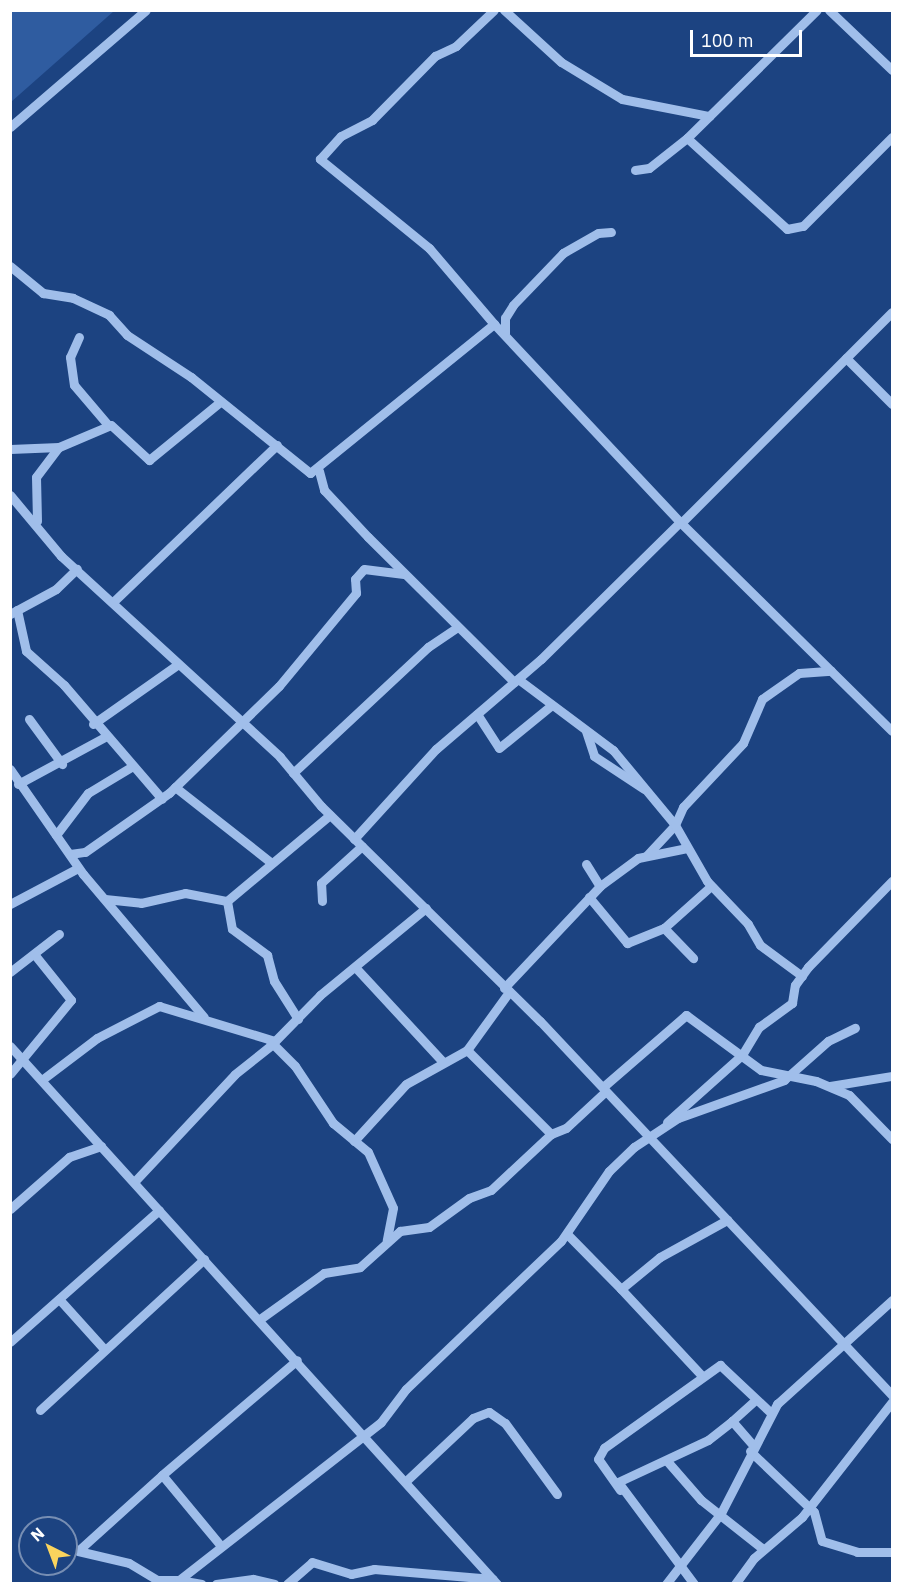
<!DOCTYPE html>
<style>
body{margin:0}
#map{position:relative;width:903px;height:1594px;overflow:hidden;background:#1c4381;font-family:"IBM Plex Sans",sans-serif}
div>[style]{position:absolute}
.green>*{inset:0;background:#2f5ca0}
.minor>*{height:9px;margin:-4.5px;padding:0 4.5px;transform-origin:4.5px;border-radius:4.5px;background:#a0beea}
span{translate:-50% -50%;white-space:nowrap;text-align:center;line-height:1.15;-webkit-text-stroke:6px #1c4381;paint-order:stroke}
.frame{position:absolute;inset:0;border:12px solid #fff;pointer-events:none}
.north{position:absolute;left:18px;top:1516px;width:60px;height:60px;box-sizing:border-box;background:#1c4381;border:2px solid #778eb3;border-radius:50%;rotate:318deg;font-size:16px;font-weight:700;line-height:24px;text-align:center;color:#fff}
.north::after{content:'';display:block;margin:auto;width:21px;height:27px;background:#fad45d;clip-path:polygon(50% 0,100% 100%,50% 72%,0 100%)}
.scale{position:absolute;left:690px;top:30px;width:112px;height:27px;box-sizing:border-box;border:3px solid #fff;border-top:0;padding-left:8px;font-size:18px;line-height:21px;white-space:nowrap;color:#fff;-webkit-text-stroke:4px #1c4381;paint-order:stroke}
</style>
<div id="map">
<div class="green">
<div style="clip-path:polygon(11px 10px,114px 10px,114px 11px,11px 102px)"></div>
</div>
<div class="minor">
<div style="left:504px;top:10px;width:77px;rotate:42.4deg"></div>
<div style="left:561px;top:62px;width:71px;rotate:31.2deg"></div>
<div style="left:622px;top:99px;width:89px;rotate:11.1deg"></div>
<div style="left:829px;top:10px;width:87px;rotate:43.6deg"></div>
<div style="left:10px;top:127px;width:179px;rotate:-40.7deg"></div>
<div style="left:687px;top:138px;width:135px;rotate:42.3deg"></div>
<div style="left:787px;top:229px;width:16px;rotate:-11deg"></div>
<div style="left:803px;top:226px;width:126px;rotate:-45deg"></div>
<div style="left:635px;top:170px;width:14px;rotate:-8deg"></div>
<div style="left:649px;top:168px;width:48px;rotate:-38.3deg"></div>
<div style="left:687px;top:138px;width:182px;rotate:-44.6deg"></div>
<div style="left:10px;top:266px;width:43px;rotate:39.3deg"></div>
<div style="left:43px;top:293px;width:30px;rotate:9deg"></div>
<div style="left:73px;top:298px;width:40px;rotate:25deg"></div>
<div style="left:109px;top:315px;width:27px;rotate:48deg"></div>
<div style="left:127px;top:335px;width:77px;rotate:33.3deg"></div>
<div style="left:191px;top:377px;width:153px;rotate:38.9deg"></div>
<div style="left:310px;top:473px;width:237px;rotate:-39deg"></div>
<div style="left:494px;top:324px;width:273px;rotate:46.8deg"></div>
<div style="left:681px;top:523px;width:296px;rotate:44.6deg"></div>
<div style="left:494px;top:324px;width:100px;rotate:-130.5deg"></div>
<div style="left:429px;top:248px;width:141px;rotate:-140.8deg"></div>
<div style="left:320px;top:159px;width:31px;rotate:-48deg"></div>
<div style="left:341px;top:136px;width:35px;rotate:-27deg"></div>
<div style="left:372px;top:120px;width:90px;rotate:-45.5deg"></div>
<div style="left:435px;top:56px;width:23px;rotate:-25deg"></div>
<div style="left:456px;top:46px;width:52px;rotate:-43.5deg"></div>
<div style="left:505px;top:333px;width:15px;rotate:-90deg"></div>
<div style="left:505px;top:318px;width:15px;rotate:-58deg"></div>
<div style="left:513px;top:305px;width:72px;rotate:-46.1deg"></div>
<div style="left:563px;top:253px;width:40px;rotate:-29.7deg"></div>
<div style="left:598px;top:233px;width:13px;rotate:-4deg"></div>
<div style="left:79px;top:337px;width:22px;rotate:114deg"></div>
<div style="left:70px;top:357px;width:28px;rotate:82deg"></div>
<div style="left:74px;top:385px;width:52px;rotate:49.6deg"></div>
<div style="left:846px;top:358px;width:65px;rotate:45deg"></div>
<div style="left:10px;top:449px;width:49px;rotate:-2.3deg"></div>
<div style="left:59px;top:447px;width:56px;rotate:-22.9deg"></div>
<div style="left:111px;top:425px;width:52px;rotate:42.6deg"></div>
<div style="left:149px;top:460px;width:92px;rotate:-39.2deg"></div>
<div style="left:319px;top:471px;width:20px;rotate:75deg"></div>
<div style="left:324px;top:490px;width:64px;rotate:46.9deg"></div>
<div style="left:368px;top:537px;width:206px;rotate:44.8deg"></div>
<div style="left:10px;top:495px;width:80px;rotate:50.1deg"></div>
<div style="left:61px;top:556px;width:297px;rotate:42.5deg"></div>
<div style="left:280px;top:757px;width:64px;rotate:50.1deg"></div>
<div style="left:321px;top:806px;width:307px;rotate:44.5deg"></div>
<div style="left:540px;top:1021px;width:514px;rotate:46.74deg"></div>
<div style="left:37px;top:521px;width:44px;rotate:-91.3deg"></div>
<div style="left:36px;top:477px;width:36px;rotate:-53deg"></div>
<div style="left:681px;top:523px;width:298px;rotate:-45deg"></div>
<div style="left:113px;top:602px;width:227px;rotate:-43.8deg"></div>
<div style="left:17px;top:610px;width:42px;rotate:77.6deg"></div>
<div style="left:26px;top:651px;width:51px;rotate:41.8deg"></div>
<div style="left:64px;top:685px;width:150px;rotate:49.3deg"></div>
<div style="left:10px;top:614px;width:52px;rotate:-28.5deg"></div>
<div style="left:56px;top:589px;width:29px;rotate:-44deg"></div>
<div style="left:518px;top:679px;width:119px;rotate:36.8deg"></div>
<div style="left:613px;top:750px;width:97px;rotate:50.4deg"></div>
<div style="left:675px;top:825px;width:41px;rotate:133deg"></div>
<div style="left:477px;top:714px;width:40px;rotate:57.1deg"></div>
<div style="left:499px;top:748px;width:68px;rotate:-39.1deg"></div>
<div style="left:29px;top:719px;width:56px;rotate:53.7deg"></div>
<div style="left:93px;top:724px;width:103px;rotate:-35.1deg"></div>
<div style="left:586px;top:731px;width:26px;rotate:72deg"></div>
<div style="left:594px;top:756px;width:60px;rotate:33.4deg"></div>
<div style="left:10px;top:769px;width:128px;rotate:55.2deg"></div>
<div style="left:83px;top:874px;width:187px;rotate:49.8deg"></div>
<div style="left:293px;top:773px;width:185px;rotate:-43deg"></div>
<div style="left:428px;top:647px;width:36px;rotate:-34deg"></div>
<div style="left:18px;top:784px;width:99px;rotate:-28.4deg"></div>
<div style="left:175px;top:787px;width:120px;rotate:38.2deg"></div>
<div style="left:56px;top:835px;width:53px;rotate:-52.7deg"></div>
<div style="left:88px;top:793px;width:52px;rotate:-31deg"></div>
<div style="left:354px;top:839px;width:122px;rotate:-47.7deg"></div>
<div style="left:436px;top:749px;width:138px;rotate:-40.6deg"></div>
<div style="left:541px;top:659px;width:195px;rotate:-44.6deg"></div>
<div style="left:70px;top:854px;width:15px;rotate:-8deg"></div>
<div style="left:85px;top:852px;width:103px;rotate:-35.1deg"></div>
<div style="left:169px;top:793px;width:153px;rotate:-44.2deg"></div>
<div style="left:279px;top:686px;width:121px;rotate:-50.4deg"></div>
<div style="left:356px;top:593px;width:14px;rotate:-94deg"></div>
<div style="left:355px;top:579px;width:13px;rotate:-48deg"></div>
<div style="left:364px;top:569px;width:40px;rotate:7.1deg"></div>
<div style="left:586px;top:864px;width:26px;rotate:58deg"></div>
<div style="left:589px;top:897px;width:60px;rotate:50.4deg"></div>
<div style="left:627px;top:943px;width:40px;rotate:-22deg"></div>
<div style="left:664px;top:928px;width:63px;rotate:-41.8deg"></div>
<div style="left:105px;top:899px;width:36px;rotate:6deg"></div>
<div style="left:141px;top:903px;width:45px;rotate:-12.8deg"></div>
<div style="left:185px;top:893px;width:43px;rotate:10.8deg"></div>
<div style="left:227px;top:901px;width:134px;rotate:-39.9deg"></div>
<div style="left:227px;top:901px;width:28px;rotate:80deg"></div>
<div style="left:232px;top:929px;width:44px;rotate:36.6deg"></div>
<div style="left:267px;top:955px;width:27px;rotate:75deg"></div>
<div style="left:274px;top:981px;width:45px;rotate:57.7deg"></div>
<div style="left:322px;top:901px;width:18px;rotate:-93deg"></div>
<div style="left:321px;top:883px;width:55px;rotate:-42.1deg"></div>
<div style="left:10px;top:904px;width:77px;rotate:-27.9deg"></div>
<div style="left:664px;top:928px;width:42px;rotate:46deg"></div>
<div style="left:355px;top:967px;width:128px;rotate:47.2deg"></div>
<div style="left:10px;top:972px;width:62px;rotate:-37.8deg"></div>
<div style="left:802px;top:976px;width:52px;rotate:-143.6deg"></div>
<div style="left:760px;top:945px;width:24px;rotate:-120deg"></div>
<div style="left:748px;top:924px;width:59px;rotate:-133.6deg"></div>
<div style="left:707px;top:881px;width:64px;rotate:-119.7deg"></div>
<div style="left:675px;top:825px;width:20px;rotate:-66deg"></div>
<div style="left:683px;top:807px;width:88px;rotate:-46.8deg"></div>
<div style="left:743px;top:743px;width:48px;rotate:-66.6deg"></div>
<div style="left:762px;top:699px;width:45px;rotate:-35.1deg"></div>
<div style="left:799px;top:673px;width:32px;rotate:-4deg"></div>
<div style="left:504px;top:988px;width:140px;rotate:-46.7deg"></div>
<div style="left:600px;top:886px;width:47px;rotate:-36.4deg"></div>
<div style="left:638px;top:858px;width:50px;rotate:-11.5deg"></div>
<div style="left:270px;top:1041px;width:35px;rotate:45deg"></div>
<div style="left:295px;top:1066px;width:69px;rotate:56.3deg"></div>
<div style="left:333px;top:1123px;width:45px;rotate:39.6deg"></div>
<div style="left:368px;top:1152px;width:61px;rotate:65.9deg"></div>
<div style="left:393px;top:1208px;width:33px;rotate:101deg"></div>
<div style="left:10px;top:1046px;width:726px;rotate:47.85deg"></div>
<div style="left:467px;top:1050px;width:72px;rotate:-54.1deg"></div>
<div style="left:10px;top:1074px;width:96px;rotate:-50.5deg"></div>
<div style="left:71px;top:1000px;width:59px;rotate:-128.8deg"></div>
<div style="left:43px;top:1079px;width:68px;rotate:-37.2deg"></div>
<div style="left:97px;top:1038px;width:70px;rotate:-27.3deg"></div>
<div style="left:159px;top:1006px;width:121px;rotate:16.8deg"></div>
<div style="left:275px;top:1041px;width:64px;rotate:-45.6deg"></div>
<div style="left:320px;top:995px;width:137px;rotate:-39.4deg"></div>
<div style="left:830px;top:1086px;width:63px;rotate:-9.2deg"></div>
<div style="left:603px;top:1087px;width:110px;rotate:-40.9deg"></div>
<div style="left:686px;top:1015px;width:93px;rotate:36.3deg"></div>
<div style="left:761px;top:1070px;width:56px;rotate:11.3deg"></div>
<div style="left:816px;top:1081px;width:36px;rotate:23deg"></div>
<div style="left:849px;top:1095px;width:62px;rotate:45.7deg"></div>
<div style="left:667px;top:1122px;width:101px;rotate:-41.8deg"></div>
<div style="left:742px;top:1055px;width:33px;rotate:-59deg"></div>
<div style="left:759px;top:1027px;width:41px;rotate:-36deg"></div>
<div style="left:792px;top:1003px;width:18px;rotate:-81deg"></div>
<div style="left:795px;top:985px;width:22px;rotate:-54deg"></div>
<div style="left:808px;top:967px;width:120px;rotate:-45.7deg"></div>
<div style="left:354px;top:1141px;width:77px;rotate:-47.6deg"></div>
<div style="left:406px;top:1084px;width:70px;rotate:-29.1deg"></div>
<div style="left:467px;top:1050px;width:119px;rotate:45deg"></div>
<div style="left:551px;top:1134px;width:16px;rotate:-22deg"></div>
<div style="left:566px;top:1128px;width:54px;rotate:-42.8deg"></div>
<div style="left:135px;top:1181px;width:146px;rotate:-46.9deg"></div>
<div style="left:235px;top:1074px;width:50px;rotate:-38.5deg"></div>
<div style="left:10px;top:1209px;width:79px;rotate:-41.4deg"></div>
<div style="left:69px;top:1157px;width:34px;rotate:-19deg"></div>
<div style="left:567px;top:1234px;width:77px;rotate:45.5deg"></div>
<div style="left:621px;top:1289px;width:50px;rotate:-39.4deg"></div>
<div style="left:660px;top:1257px;width:77px;rotate:-28.9deg"></div>
<div style="left:621px;top:1289px;width:119px;rotate:47deg"></div>
<div style="left:59px;top:1299px;width:67px;rotate:48deg"></div>
<div style="left:260px;top:1319px;width:79px;rotate:-35.7deg"></div>
<div style="left:324px;top:1273px;width:36px;rotate:-9deg"></div>
<div style="left:360px;top:1267px;width:54px;rotate:-42deg"></div>
<div style="left:400px;top:1231px;width:29px;rotate:-8deg"></div>
<div style="left:429px;top:1227px;width:49px;rotate:-35.9deg"></div>
<div style="left:469px;top:1198px;width:23px;rotate:-20deg"></div>
<div style="left:491px;top:1190px;width:82px;rotate:-43deg"></div>
<div style="left:10px;top:1342px;width:199px;rotate:-41.5deg"></div>
<div style="left:40px;top:1410px;width:223px;rotate:-42.6deg"></div>
<div style="left:732px;top:1421px;width:31px;rotate:-42deg"></div>
<div style="left:750px;top:1451px;width:88px;rotate:43.6deg"></div>
<div style="left:814px;top:1512px;width:30px;rotate:75deg"></div>
<div style="left:822px;top:1541px;width:37px;rotate:17deg"></div>
<div style="left:857px;top:1552px;width:35px"></div>
<div style="left:667px;top:1461px;width:52px;rotate:48.9deg"></div>
<div style="left:701px;top:1500px;width:79px;rotate:38.3deg"></div>
<div style="left:162px;top:1475px;width:113px;rotate:137.9deg"></div>
<div style="left:78px;top:1551px;width:52px;rotate:13.2deg"></div>
<div style="left:129px;top:1563px;width:33px;rotate:31deg"></div>
<div style="left:157px;top:1580px;width:22px"></div>
<div style="left:179px;top:1580px;width:256px;rotate:-38deg"></div>
<div style="left:381px;top:1422px;width:41px;rotate:-52.9deg"></div>
<div style="left:406px;top:1389px;width:214px;rotate:-43.7deg"></div>
<div style="left:561px;top:1241px;width:85px;rotate:-55.6deg"></div>
<div style="left:609px;top:1171px;width:35px;rotate:-44deg"></div>
<div style="left:634px;top:1147px;width:53px;rotate:-33.4deg"></div>
<div style="left:678px;top:1118px;width:113px;rotate:-19.7deg"></div>
<div style="left:784px;top:1080px;width:59px;rotate:-41.6deg"></div>
<div style="left:828px;top:1041px;width:30px;rotate:-26deg"></div>
<div style="left:406px;top:1481px;width:92px;rotate:-43.2deg"></div>
<div style="left:473px;top:1418px;width:17px;rotate:-21deg"></div>
<div style="left:489px;top:1412px;width:19px;rotate:35deg"></div>
<div style="left:505px;top:1423px;width:88px;rotate:53.8deg"></div>
<div style="left:620px;top:1490px;width:38px;rotate:-125deg"></div>
<div style="left:598px;top:1459px;width:13px;rotate:-61deg"></div>
<div style="left:604px;top:1448px;width:143px;rotate:-35.6deg"></div>
<div style="left:720px;top:1365px;width:69px;rotate:43.2deg"></div>
<div style="left:221px;top:1546px;width:92px;rotate:-129.7deg"></div>
<div style="left:162px;top:1475px;width:177px;rotate:-40.4deg"></div>
<div style="left:179px;top:1580px;width:23px;rotate:10deg"></div>
<div style="left:216px;top:1584px;width:37px;rotate:-8deg"></div>
<div style="left:253px;top:1579px;width:22px;rotate:13deg"></div>
<div style="left:287px;top:1584px;width:33px;rotate:-41deg"></div>
<div style="left:312px;top:1562px;width:41px;rotate:17.1deg"></div>
<div style="left:351px;top:1574px;width:24px;rotate:-12deg"></div>
<div style="left:374px;top:1569px;width:119px;rotate:4.8deg"></div>
<div style="left:666px;top:1584px;width:90px;rotate:-52.2deg"></div>
<div style="left:721px;top:1513px;width:123px;rotate:-62.8deg"></div>
<div style="left:777px;top:1404px;width:155px;rotate:-42.1deg"></div>
<div style="left:694px;top:1584px;width:127px;rotate:-126.7deg"></div>
<div style="left:618px;top:1482px;width:99px;rotate:-25deg"></div>
<div style="left:708px;top:1440px;width:31px;rotate:-38deg"></div>
<div style="left:732px;top:1421px;width:32px;rotate:49deg"></div>
<div style="left:735px;top:1584px;width:32px;rotate:-54deg"></div>
<div style="left:754px;top:1558px;width:63px;rotate:-40.5deg"></div>
<div style="left:802px;top:1517px;width:146px;rotate:-52deg"></div>
</div>
<div class="frame"></div>
<div class="north">N</div>
<div class="scale">100 m</div>
</div>
